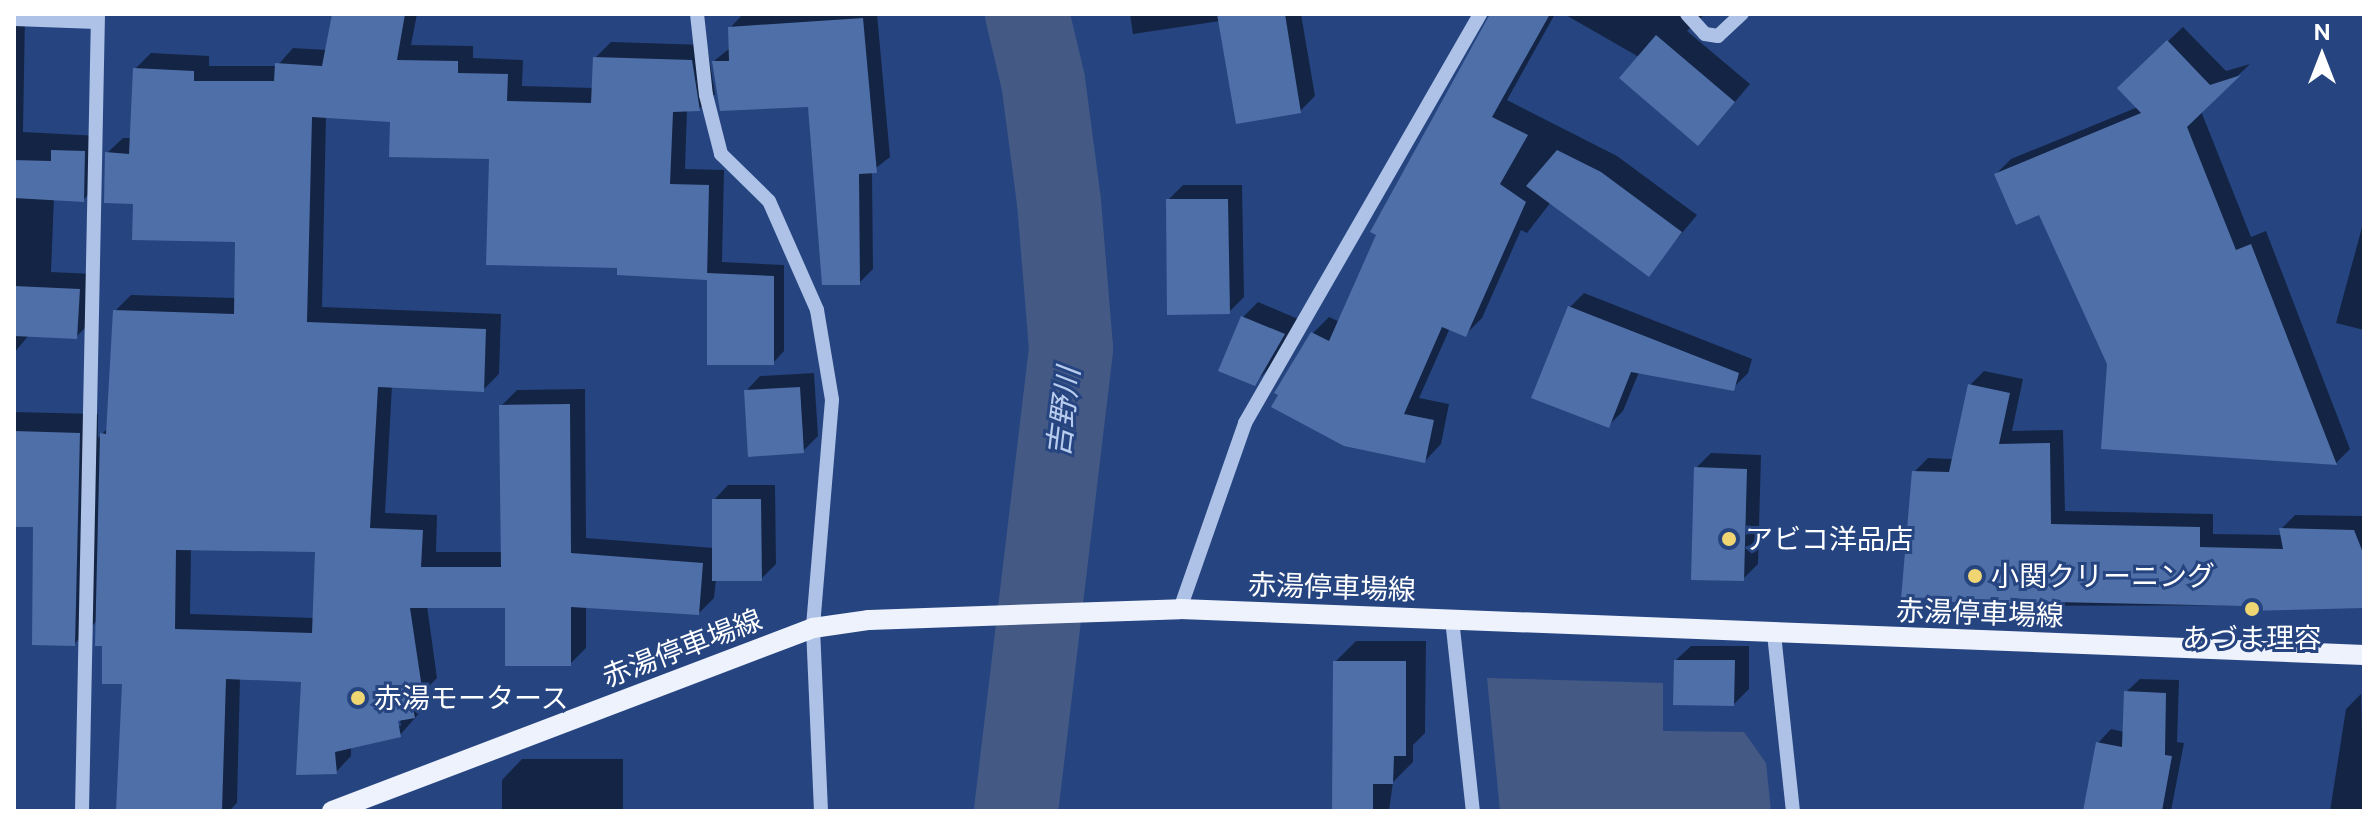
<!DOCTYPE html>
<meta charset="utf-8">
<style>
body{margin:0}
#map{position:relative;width:2378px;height:825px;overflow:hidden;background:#264580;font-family:"Public Sans","Noto Sans JP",sans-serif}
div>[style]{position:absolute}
.water>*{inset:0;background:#445a85}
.shadow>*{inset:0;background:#0007}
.river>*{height:84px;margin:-42px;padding:0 42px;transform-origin:42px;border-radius:42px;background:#445a85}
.building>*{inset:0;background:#4f6fa8}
.minor>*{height:14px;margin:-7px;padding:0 7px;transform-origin:7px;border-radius:7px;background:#adc2e6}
.major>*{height:20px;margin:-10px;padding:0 10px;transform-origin:10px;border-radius:10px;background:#eef2fd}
.dots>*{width:22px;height:22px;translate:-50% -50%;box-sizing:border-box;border:4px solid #264580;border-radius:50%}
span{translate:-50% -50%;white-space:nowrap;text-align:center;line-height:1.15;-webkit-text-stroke:6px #264580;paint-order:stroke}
.poi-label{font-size:28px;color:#fff}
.left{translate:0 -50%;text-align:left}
.street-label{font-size:28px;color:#fff}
.water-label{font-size:30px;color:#b8ccee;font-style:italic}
.frame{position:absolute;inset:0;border:16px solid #fff;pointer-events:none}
.north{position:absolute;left:2282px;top:16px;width:80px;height:80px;-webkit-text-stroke:6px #264580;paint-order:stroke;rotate:0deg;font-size:22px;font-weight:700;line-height:32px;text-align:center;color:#fff}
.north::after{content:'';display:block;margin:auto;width:28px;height:36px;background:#fff;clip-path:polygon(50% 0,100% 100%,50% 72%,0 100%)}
</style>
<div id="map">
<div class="water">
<div style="clip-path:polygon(1487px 678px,1663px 683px,1663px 731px,1744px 732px,1766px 763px,1771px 811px,1500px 811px)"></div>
</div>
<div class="shadow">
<div style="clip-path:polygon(14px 14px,25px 14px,23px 132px,100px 136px,99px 184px,83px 200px,54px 198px,51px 272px,94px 274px,92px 321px,76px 337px,29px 335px,14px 353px)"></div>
<div style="clip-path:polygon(evenodd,334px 14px,417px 14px,411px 45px,473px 46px,473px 58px,523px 60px,522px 86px,594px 88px,595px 58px,611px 42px,707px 45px,715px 94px,699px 109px,687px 110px,685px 169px,724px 170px,722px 262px,784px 265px,784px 351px,773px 363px,709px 275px,619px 266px,491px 158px,392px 120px,326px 116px,322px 307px,501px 314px,499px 374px,483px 390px,392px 386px,385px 513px,437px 515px,436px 552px,503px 552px,501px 406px,517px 390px,585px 389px,586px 538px,714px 548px,714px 500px,728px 485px,775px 485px,776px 564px,761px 579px,716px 579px,714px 598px,699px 613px,586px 606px,586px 648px,570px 664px,507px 606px,427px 606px,437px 678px,427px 688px,430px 701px,400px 735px,351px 746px,351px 756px,336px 772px,303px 680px,240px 678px,237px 803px,229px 811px,118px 811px,124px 682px,104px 644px,98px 620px,74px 644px,35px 525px,14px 525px,14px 412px,98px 414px,98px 438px,109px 427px,115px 311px,131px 295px,236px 298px,237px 240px,135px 203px,107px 153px,123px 138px,132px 138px,135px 69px,151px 53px,209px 56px,209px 66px,277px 66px,293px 48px,327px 50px,334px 14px,191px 548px,318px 550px,315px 618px,190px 614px,191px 548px,334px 14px,399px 711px,401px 726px,397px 726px,399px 711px)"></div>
<div style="clip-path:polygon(743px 14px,877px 14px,890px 157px,872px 171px,873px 269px,859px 283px,810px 105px,714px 61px,730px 48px,730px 28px)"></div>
<div style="clip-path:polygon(1130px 14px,1301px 14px,1315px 96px,1300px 111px,1220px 21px,1133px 34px)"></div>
<div style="clip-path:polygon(1492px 14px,1555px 14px,1507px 100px,1617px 156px,1697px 215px,1648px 274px,1551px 202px,1527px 233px,1521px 230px,1482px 318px,1466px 334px,1450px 328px,1419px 398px,1449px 404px,1441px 444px,1425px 461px,1313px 333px,1329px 317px,1340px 322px)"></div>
<div style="clip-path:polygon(1564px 14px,1705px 14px,1687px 31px,1750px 84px,1714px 127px,1639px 57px)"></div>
<div style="clip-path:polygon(2183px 27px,2226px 71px,2250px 64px,2201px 111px,2251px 237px,2266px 231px,2350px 449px,2336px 463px,2109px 363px,2040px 213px,1996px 174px,2011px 159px,2138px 107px,2134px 73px)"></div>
<div style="clip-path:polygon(1183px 185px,1242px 185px,1244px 297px,1229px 312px,1168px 200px)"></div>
<div style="clip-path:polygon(2364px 220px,2364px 330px,2336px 323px)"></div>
<div style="clip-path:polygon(1584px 293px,1752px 359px,1748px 373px,1733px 388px,1639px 372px,1623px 411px,1608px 426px,1569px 308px)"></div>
<div style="clip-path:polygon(1258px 302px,1298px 319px,1269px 368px,1255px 383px,1243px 317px)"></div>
<div style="clip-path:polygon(1984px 371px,2023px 379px,2012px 431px,2063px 430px,2065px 511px,2213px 514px,2213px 534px,2282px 535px,2281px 529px,2295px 515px,2364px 516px,2364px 605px,1957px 606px,1914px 472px,1928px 458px,1954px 459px,1970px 385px)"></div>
<div style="clip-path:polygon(814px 373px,818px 436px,803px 451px,746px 391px,760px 376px)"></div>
<div style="clip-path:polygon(1711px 453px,1761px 455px,1758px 564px,1743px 579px,1696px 468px)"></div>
<div style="clip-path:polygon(1356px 641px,1426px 641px,1425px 733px,1413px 745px,1413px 762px,1393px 782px,1389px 811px,1334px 811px,1335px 662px)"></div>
<div style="clip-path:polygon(1691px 646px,1749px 646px,1749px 689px,1734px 704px,1676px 660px)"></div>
<div style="clip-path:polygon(2140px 679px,2179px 680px,2177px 742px,2184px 743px,2171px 811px,2085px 811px,2098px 743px,2111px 729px,2124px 732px,2126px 692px)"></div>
<div style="clip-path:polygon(2361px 694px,2364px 811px,2330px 811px,2346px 709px)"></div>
<div style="clip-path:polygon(522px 759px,623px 759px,623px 811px,502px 811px,502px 780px)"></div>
</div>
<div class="river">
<div style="left:1016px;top:811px;width:466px;rotate:-83.2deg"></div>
<div style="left:1071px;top:348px;width:146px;rotate:-94.7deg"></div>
<div style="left:1059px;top:202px;width:122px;rotate:-97.5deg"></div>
<div style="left:1043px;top:81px;width:69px;rotate:-103.4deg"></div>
</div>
<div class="building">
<div style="clip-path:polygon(evenodd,332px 14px,405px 14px,397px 60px,458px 61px,458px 73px,508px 74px,507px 101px,591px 103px,593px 57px,692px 60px,700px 111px,673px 112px,670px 184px,709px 185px,707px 280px,617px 275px,617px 268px,486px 265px,489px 159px,389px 157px,390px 122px,312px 117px,307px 322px,486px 329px,484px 392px,378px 387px,370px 528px,423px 530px,421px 567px,501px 567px,499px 405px,570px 404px,571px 553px,703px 563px,699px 615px,571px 607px,571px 666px,505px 666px,505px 608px,410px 608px,423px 695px,411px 697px,415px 718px,398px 721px,401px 737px,335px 752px,337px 774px,296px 775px,301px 682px,226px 679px,222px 811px,116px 811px,122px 684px,102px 684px,102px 646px,95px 646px,100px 433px,106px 434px,113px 310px,234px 314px,235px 242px,132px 240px,133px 204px,104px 203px,105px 152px,129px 154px,133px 68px,194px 71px,194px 81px,274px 81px,275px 63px,322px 66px,332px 14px,176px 550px,315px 552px,312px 633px,175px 629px,176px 550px)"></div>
<div style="clip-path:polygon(1217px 14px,1285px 14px,1301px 113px,1236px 124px)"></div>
<div style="clip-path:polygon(1490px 14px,1550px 14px,1492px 117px,1528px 135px,1500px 184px,1526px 202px,1466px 337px,1442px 327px,1404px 414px,1434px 420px,1425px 463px,1344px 446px,1271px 407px,1278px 395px,1274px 393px,1311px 332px,1329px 341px,1376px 235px,1370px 232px)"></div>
<div style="clip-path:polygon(863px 18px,877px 173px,859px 174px,860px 285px,822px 285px,808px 107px,720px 111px,712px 61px,729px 61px,728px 27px)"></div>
<div style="clip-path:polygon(1656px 35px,1735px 102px,1698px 146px,1619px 78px)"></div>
<div style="clip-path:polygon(2167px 40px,2210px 85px,2241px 75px,2187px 127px,2236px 250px,2251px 244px,2337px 465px,2101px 449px,2107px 364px,2039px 215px,2016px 225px,1994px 174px,2141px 113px,2117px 88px)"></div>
<div style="clip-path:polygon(51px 150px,85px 151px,84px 202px,14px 198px,14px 160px,51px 161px)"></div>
<div style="clip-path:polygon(1557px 150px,1601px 172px,1682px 232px,1649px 277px,1526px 186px)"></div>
<div style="clip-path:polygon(1166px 199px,1228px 199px,1230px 314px,1167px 315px)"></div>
<div style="clip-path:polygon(707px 273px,774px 276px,774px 365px,707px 365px)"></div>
<div style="clip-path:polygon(14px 286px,80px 289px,77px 339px,14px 336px)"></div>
<div style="clip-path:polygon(1568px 306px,1739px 373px,1734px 391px,1631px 372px,1609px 428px,1531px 398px)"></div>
<div style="clip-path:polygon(1241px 316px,1285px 334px,1255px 386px,1218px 371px)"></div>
<div style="clip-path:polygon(1968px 384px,2010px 393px,1999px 444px,2050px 443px,2051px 524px,2200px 527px,2200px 547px,2283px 549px,2279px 528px,2354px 530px,2362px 550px,2363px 608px,2244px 611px,2244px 606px,2053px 602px,1955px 608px,1955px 602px,1901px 599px,1912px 471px,1949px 472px)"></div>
<div style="clip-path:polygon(800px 387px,804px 453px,748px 457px,744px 390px)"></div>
<div style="clip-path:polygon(14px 431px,80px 433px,75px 646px,32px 645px,33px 527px,14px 527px)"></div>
<div style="clip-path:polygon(1694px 467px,1747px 469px,1744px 581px,1691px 580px)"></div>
<div style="clip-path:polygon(712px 499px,761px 499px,762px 581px,712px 581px)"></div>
<div style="clip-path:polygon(1674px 660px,1735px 660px,1734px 706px,1673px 705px)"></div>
<div style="clip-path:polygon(1333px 661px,1406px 661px,1406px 756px,1394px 756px,1393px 784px,1373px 784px,1373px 811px,1332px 811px)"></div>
<div style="clip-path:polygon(2124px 691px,2166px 693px,2165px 755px,2172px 756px,2162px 811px,2083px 811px,2096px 742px,2122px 747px)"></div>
</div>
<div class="minor">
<div style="left:697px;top:14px;width:81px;rotate:83.7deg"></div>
<div style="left:706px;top:95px;width:61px;rotate:75.7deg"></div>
<div style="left:721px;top:154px;width:67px;rotate:44.4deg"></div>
<div style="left:769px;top:201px;width:119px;rotate:66.2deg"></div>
<div style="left:817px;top:310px;width:91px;rotate:80.5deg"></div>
<div style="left:832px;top:400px;width:229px;rotate:94.8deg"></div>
<div style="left:813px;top:628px;width:183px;rotate:87.5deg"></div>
<div style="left:1687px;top:14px;width:27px;rotate:48deg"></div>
<div style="left:1705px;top:34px;width:13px;rotate:9deg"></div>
<div style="left:1718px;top:36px;width:33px;rotate:-43deg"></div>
<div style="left:14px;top:19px;width:83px;rotate:2.1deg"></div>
<div style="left:1180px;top:609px;width:197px;rotate:-70.7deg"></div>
<div style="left:1245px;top:423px;width:472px;rotate:-60.1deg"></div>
<div style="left:1452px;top:619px;width:193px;rotate:83.8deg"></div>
<div style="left:1774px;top:634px;width:178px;rotate:83.9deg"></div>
<div style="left:82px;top:811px;width:797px;rotate:-88.85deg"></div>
</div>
<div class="major">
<div style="left:332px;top:811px;width:515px;rotate:-20.83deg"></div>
<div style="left:813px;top:628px;width:57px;rotate:-8.1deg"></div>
<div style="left:869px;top:620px;width:311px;rotate:-2deg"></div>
<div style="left:1180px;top:609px;width:1185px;rotate:2.22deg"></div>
</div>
<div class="dots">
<div style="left:1729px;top:539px;background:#efd672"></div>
<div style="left:1975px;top:576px;background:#efd672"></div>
<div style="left:2252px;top:609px;background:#efd672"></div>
<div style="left:358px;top:698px;background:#efd672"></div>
</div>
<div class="poi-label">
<span class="left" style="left:1745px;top:539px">アビコ洋品店</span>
<span class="left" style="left:1991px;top:576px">小関クリーニング</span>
<span style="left:2252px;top:638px">あづま理容</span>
<span class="left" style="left:374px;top:698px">赤湯モータース</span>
</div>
<div class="street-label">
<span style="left:1332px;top:587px;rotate:2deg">赤湯停車場線</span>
<span style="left:1980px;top:613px;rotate:2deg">赤湯停車場線</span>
<span style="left:682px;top:648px;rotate:-21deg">赤湯停車場線</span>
</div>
<div class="water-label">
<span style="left:1063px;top:412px;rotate:-83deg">吉野川</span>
</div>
<div class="frame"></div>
<div class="north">N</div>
</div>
